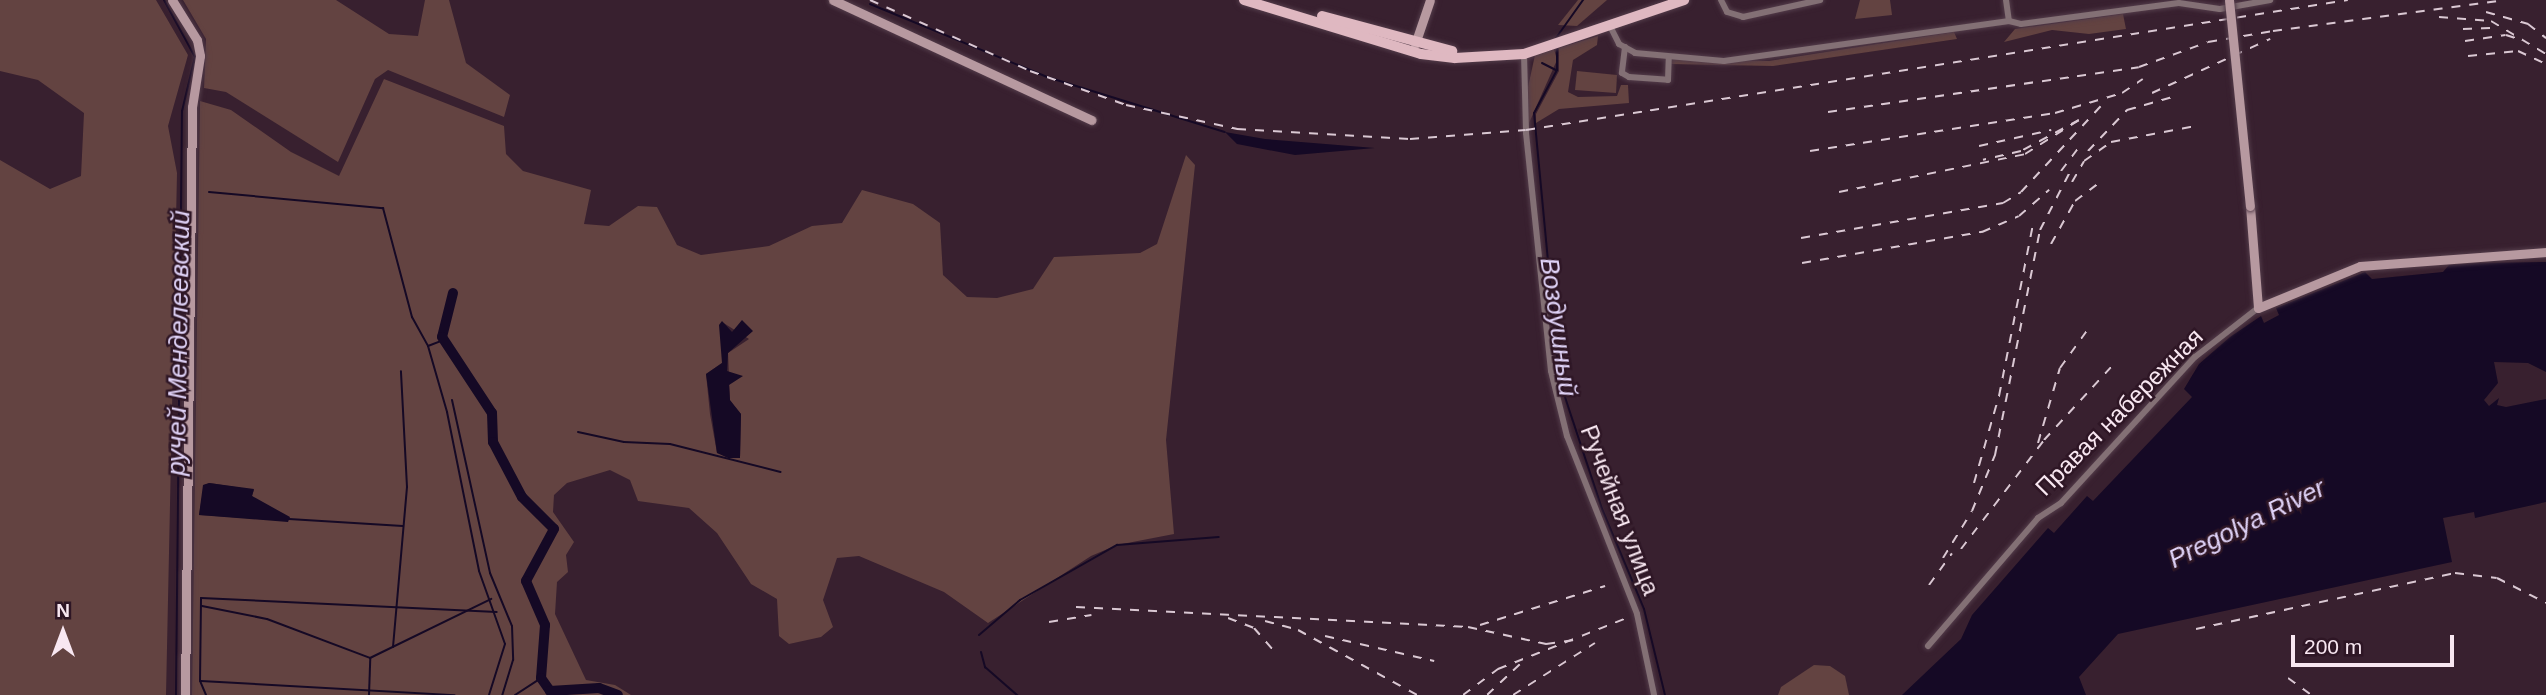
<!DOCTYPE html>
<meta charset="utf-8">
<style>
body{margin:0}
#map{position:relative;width:2546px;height:695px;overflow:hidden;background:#38202f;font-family:Helvetica,sans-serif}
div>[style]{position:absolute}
.green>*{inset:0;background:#634341}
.water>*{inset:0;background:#150925}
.stream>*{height:2px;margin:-1px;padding:0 1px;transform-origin:1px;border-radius:1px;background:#150925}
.river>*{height:10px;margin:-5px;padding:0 5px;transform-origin:5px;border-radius:5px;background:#150925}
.roads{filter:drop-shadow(0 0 2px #533c4a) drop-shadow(0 0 2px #533c4a)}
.street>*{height:6px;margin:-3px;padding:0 3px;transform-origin:3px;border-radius:3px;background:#837075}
.secondary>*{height:9px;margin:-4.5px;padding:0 4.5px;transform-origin:4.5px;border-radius:4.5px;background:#b799a0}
.primary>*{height:10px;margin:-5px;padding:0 5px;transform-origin:5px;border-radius:5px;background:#dfb8c1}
.rail>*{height:2px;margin-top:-1px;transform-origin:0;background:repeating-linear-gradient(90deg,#dac8d3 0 9px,transparent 0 18px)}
.bridges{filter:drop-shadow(0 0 2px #533c4a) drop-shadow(0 0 2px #533c4a)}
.secondary-bridge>*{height:9px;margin:-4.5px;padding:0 4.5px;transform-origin:4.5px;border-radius:4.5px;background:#b799a0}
span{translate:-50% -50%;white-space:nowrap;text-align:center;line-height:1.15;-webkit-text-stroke:5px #2e1625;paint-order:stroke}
.street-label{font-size:24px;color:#f8e7f1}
.water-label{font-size:26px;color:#e0d3f8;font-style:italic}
.north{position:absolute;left:28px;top:597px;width:70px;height:70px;-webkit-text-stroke:5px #2e1625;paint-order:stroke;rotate:0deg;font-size:19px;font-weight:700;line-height:28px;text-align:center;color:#f8e7f1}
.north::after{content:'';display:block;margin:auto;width:24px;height:32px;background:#f8e7f1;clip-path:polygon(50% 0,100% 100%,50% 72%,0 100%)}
.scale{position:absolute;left:2291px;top:635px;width:163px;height:32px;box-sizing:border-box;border:4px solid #f8e7f1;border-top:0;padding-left:9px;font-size:21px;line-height:24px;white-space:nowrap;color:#f8e7f1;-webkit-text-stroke:5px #2e1625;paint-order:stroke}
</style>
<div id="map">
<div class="green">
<div style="clip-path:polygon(0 0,156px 0,188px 55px,168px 126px,177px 173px,166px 695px,0 695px,0 160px,50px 189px,81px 176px,84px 113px,38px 80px,0 71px)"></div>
<div style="clip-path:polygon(183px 0,336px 0,389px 34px,418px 36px,425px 0,449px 0,466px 63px,510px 95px,504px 117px,388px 70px,375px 79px,338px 162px,226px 92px,204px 88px,206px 39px)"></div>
<div style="clip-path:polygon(1578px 0,1607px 0,1577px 26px,1558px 25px)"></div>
<div style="clip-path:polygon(1860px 0,1890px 0,1892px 15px,1855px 19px)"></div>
<div style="clip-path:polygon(2123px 14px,2126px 29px,2089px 34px,2052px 30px,2004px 42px,2015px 29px)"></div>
<div style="clip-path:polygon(1954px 32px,1957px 39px,1773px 66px,1671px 64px,1672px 59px,1769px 61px)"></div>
<div style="clip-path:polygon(1598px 36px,1597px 45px,1573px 60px,1568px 92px,1578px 97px,1617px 96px,1621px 85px,1628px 85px,1629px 103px,1559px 109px,1536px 123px,1536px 114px,1559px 71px,1559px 48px)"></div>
<div style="clip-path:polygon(1554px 49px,1557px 60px,1529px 123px,1528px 87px,1535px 55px)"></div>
<div style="clip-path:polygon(1577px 71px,1617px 75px,1616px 93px,1575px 90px)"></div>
<div style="clip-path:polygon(evenodd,384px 79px,504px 126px,506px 154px,523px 171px,591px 190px,584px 224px,609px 226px,638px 206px,657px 207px,677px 245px,701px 255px,769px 246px,812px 226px,842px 223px,862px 190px,913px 204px,940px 223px,943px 275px,967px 297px,997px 298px,1033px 289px,1054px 257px,1140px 253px,1157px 244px,1186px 155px,1195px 165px,1166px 440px,1174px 534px,1117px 545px,1091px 556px,988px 623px,944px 592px,859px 556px,837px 558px,823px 600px,833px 627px,821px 637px,789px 644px,779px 636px,777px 599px,751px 584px,717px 533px,689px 508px,638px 501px,630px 480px,610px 470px,567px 483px,554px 495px,553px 512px,574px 542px,566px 555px,568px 572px,557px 582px,555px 614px,586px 680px,615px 685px,631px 695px,192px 695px,200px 101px,231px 110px,291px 152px,339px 176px,384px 79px,722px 322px,749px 339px,728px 353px,730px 401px,741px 414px,740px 457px,717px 453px,710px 414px,706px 374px,722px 363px,722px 322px,384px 79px,210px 483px,254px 490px,252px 496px,288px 521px,199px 515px,204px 485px,210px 483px)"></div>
<div style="clip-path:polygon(1814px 665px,1830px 666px,1845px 676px,1849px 695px,1778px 695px,1781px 687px)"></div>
</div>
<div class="water">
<div style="clip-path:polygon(1225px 132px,1265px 139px,1375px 148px,1295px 155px,1237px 144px)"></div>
<div style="clip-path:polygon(2546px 262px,2546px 372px,2528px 363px,2494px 362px,2498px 383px,2484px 400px,2489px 406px,2499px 398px,2497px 405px,2506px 407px,2546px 399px,2546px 502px,2475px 518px,2474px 512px,2443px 518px,2452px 562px,2118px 634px,2079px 677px,2086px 695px,1902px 695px,1961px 639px,1972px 615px,2048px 528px,2054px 533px,2087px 496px,2093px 501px,2192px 397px,2184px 389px,2199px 364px,2230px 337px,2261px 316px,2264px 323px,2279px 315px,2276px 308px,2365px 272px,2372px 279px,2443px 272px,2449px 265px,2475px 263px)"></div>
<div style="clip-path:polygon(742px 320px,753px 331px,728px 353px,727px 371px,743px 376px,729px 385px,730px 400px,741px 414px,740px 458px,728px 458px,717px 453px,706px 374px,722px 363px,719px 325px,722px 321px,732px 332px)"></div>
<div style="clip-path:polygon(209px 483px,254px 489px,252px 496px,290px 517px,288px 522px,199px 515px,203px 485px)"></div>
</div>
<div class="stream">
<div style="left:164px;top:0;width:65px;rotate:61.5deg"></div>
<div style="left:195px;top:57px;width:56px;rotate:103.5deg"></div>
<div style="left:182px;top:111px;width:584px;rotate:90.59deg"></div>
<div style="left:870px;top:4px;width:191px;rotate:22.4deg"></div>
<div style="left:1047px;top:77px;width:186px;rotate:17.2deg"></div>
<div style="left:1556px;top:38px;width:47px;rotate:-54.6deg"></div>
<div style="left:1557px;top:47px;width:23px;rotate:90deg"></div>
<div style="left:1557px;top:70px;width:49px;rotate:118.1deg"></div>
<div style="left:1534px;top:113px;width:267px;rotate:84.6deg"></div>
<div style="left:1559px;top:379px;width:137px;rotate:71.7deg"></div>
<div style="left:1602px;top:509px;width:108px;rotate:67.2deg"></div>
<div style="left:1644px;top:609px;width:89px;rotate:76.3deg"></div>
<div style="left:1542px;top:63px;width:16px;rotate:27deg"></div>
<div style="left:209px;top:192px;width:175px;rotate:5.3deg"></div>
<div style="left:383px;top:208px;width:113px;rotate:75.1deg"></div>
<div style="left:412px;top:317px;width:33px;rotate:61deg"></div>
<div style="left:428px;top:346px;width:69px;rotate:73.9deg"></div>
<div style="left:447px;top:412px;width:162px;rotate:78.6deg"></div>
<div style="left:479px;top:571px;width:77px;rotate:70.4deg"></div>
<div style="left:505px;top:644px;width:53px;rotate:107.4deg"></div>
<div style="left:428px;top:346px;width:17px;rotate:-21deg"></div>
<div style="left:452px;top:400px;width:177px;rotate:77.6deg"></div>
<div style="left:490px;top:573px;width:57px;rotate:67.5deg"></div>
<div style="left:512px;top:626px;width:34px;rotate:88deg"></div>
<div style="left:513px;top:660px;width:37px;rotate:107deg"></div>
<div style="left:578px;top:432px;width:47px;rotate:12.3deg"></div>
<div style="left:624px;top:442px;width:46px;rotate:2.5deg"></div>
<div style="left:670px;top:444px;width:114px;rotate:14.2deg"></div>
<div style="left:289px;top:519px;width:114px;rotate:3.5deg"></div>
<div style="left:202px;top:606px;width:66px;rotate:11.3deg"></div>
<div style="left:267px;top:619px;width:110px;rotate:20.7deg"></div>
<div style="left:979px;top:635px;width:54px;rotate:-40.5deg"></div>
<div style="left:1020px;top:600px;width:112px;rotate:-29.6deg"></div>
<div style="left:1117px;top:545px;width:102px;rotate:-4.5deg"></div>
<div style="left:393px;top:647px;width:161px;rotate:-85deg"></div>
<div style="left:407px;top:487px;width:116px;rotate:-93deg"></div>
<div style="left:981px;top:652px;width:16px;rotate:75deg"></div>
<div style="left:985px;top:667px;width:43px;rotate:41.2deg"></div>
<div style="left:201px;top:681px;width:254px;rotate:3.2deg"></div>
<div style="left:206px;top:695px;width:15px;rotate:-113deg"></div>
<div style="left:200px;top:681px;width:83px;rotate:-89.3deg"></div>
<div style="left:201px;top:598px;width:296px;rotate:2.7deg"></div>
<div style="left:369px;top:695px;width:37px;rotate:-88deg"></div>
<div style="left:370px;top:658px;width:135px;rotate:-26deg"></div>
<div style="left:515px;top:695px;width:31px;rotate:-33deg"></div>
</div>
<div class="river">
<div style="left:453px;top:293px;width:45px;rotate:104deg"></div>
<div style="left:442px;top:337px;width:91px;rotate:56.7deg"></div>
<div style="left:492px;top:413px;width:29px;rotate:88deg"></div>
<div style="left:493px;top:442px;width:62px;rotate:62.2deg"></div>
<div style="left:522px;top:497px;width:45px;rotate:45deg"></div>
<div style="left:554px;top:529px;width:59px;rotate:118.3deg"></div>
<div style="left:526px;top:581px;width:48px;rotate:66.6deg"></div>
<div style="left:545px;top:625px;width:53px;rotate:94.3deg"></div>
<div style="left:541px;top:678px;width:16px;rotate:55deg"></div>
<div style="left:550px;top:691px;width:49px;rotate:-3.5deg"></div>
<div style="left:599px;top:688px;width:20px;rotate:20deg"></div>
</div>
<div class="roads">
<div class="street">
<div style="left:1721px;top:0;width:13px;rotate:63deg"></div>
<div style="left:1727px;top:12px;width:17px;rotate:17deg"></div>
<div style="left:1743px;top:17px;width:79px;rotate:-12.4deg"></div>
<div style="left:2006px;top:0;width:21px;rotate:82deg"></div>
<div style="left:1611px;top:28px;width:18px;rotate:63deg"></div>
<div style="left:1619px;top:44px;width:18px;rotate:29deg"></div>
<div style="left:1635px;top:53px;width:89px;rotate:5.1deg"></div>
<div style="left:1724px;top:61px;width:288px;rotate:-8deg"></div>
<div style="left:2009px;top:21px;width:12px;rotate:14deg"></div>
<div style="left:2021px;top:24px;width:159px;rotate:-7.6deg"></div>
<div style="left:2179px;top:3px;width:41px;rotate:8.3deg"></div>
<div style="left:2220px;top:9px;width:51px;rotate:-10.2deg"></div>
<div style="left:1625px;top:47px;width:26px;rotate:97deg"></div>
<div style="left:1622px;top:73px;width:8px;rotate:30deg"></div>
<div style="left:1629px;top:77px;width:39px;rotate:4deg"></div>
<div style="left:1668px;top:80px;width:23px;rotate:-88deg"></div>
<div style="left:1524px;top:54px;width:79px;rotate:88.5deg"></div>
<div style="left:1526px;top:133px;width:239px;rotate:84deg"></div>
<div style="left:1551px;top:371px;width:67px;rotate:76.2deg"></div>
<div style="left:1567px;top:436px;width:191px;rotate:68.5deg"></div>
<div style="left:1637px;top:614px;width:83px;rotate:78.1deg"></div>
<div style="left:1928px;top:646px;width:169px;rotate:-49.3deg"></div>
<div style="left:2038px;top:518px;width:27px;rotate:-33deg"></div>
<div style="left:2061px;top:503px;width:198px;rotate:-47.5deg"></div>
<div style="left:2195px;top:357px;width:80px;rotate:-37.9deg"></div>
</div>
<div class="secondary">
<div style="left:172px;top:0;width:47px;rotate:58deg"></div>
<div style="left:197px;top:40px;width:16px;rotate:79deg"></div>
<div style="left:200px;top:56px;width:52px;rotate:98.9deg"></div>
<div style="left:192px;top:107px;width:588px;rotate:90.68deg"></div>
<div style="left:833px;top:0;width:285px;rotate:24.9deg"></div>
<div style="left:1415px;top:44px;width:46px;rotate:-71.2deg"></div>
<div style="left:2250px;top:206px;width:102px;rotate:85.5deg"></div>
<div style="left:2258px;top:308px;width:110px;rotate:-22.4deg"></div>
<div style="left:2360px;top:266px;width:187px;rotate:-4.3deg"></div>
</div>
<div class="primary">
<div style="left:1244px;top:0;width:185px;rotate:17deg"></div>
<div style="left:1421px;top:54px;width:34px;rotate:7deg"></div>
<div style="left:1455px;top:58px;width:69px;rotate:-3.3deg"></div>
<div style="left:1524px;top:54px;width:169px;rotate:-18.6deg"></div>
<div style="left:1322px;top:16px;width:135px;rotate:15.1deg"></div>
</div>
</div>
<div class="rail">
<div style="left:870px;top:0;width:175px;rotate:23.9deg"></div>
<div style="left:1030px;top:71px;width:102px;rotate:19.5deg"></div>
<div style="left:1126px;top:105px;width:114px;rotate:12.2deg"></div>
<div style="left:1237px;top:129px;width:173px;rotate:3.3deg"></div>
<div style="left:1410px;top:139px;width:116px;rotate:-4.4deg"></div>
<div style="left:1526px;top:130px;width:832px;rotate:-8.99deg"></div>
<div style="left:2486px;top:12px;width:44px;rotate:15.9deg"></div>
<div style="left:2528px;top:24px;width:23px;rotate:38deg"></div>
<div style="left:2439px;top:17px;width:52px;rotate:4.4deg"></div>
<div style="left:2491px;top:21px;width:64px;rotate:31deg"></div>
<div style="left:2463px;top:29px;width:27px;rotate:-2deg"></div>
<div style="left:2465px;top:41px;width:41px;rotate:-8.3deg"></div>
<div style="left:2506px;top:35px;width:13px;rotate:18deg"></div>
<div style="left:2468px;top:56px;width:50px;rotate:-5.7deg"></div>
<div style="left:2518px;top:51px;width:31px;rotate:25deg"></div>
<div style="left:2152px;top:93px;width:130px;rotate:-24.6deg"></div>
<div style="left:1828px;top:112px;width:314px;rotate:-8.2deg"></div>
<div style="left:2139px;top:67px;width:73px;rotate:-19.9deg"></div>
<div style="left:2208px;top:42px;width:66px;rotate:-9.6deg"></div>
<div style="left:2273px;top:31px;width:233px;rotate:-7.6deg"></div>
<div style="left:1979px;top:146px;width:74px;rotate:-12.5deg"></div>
<div style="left:1810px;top:151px;width:248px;rotate:-8.8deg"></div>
<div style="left:2055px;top:113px;width:70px;rotate:-16.6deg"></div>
<div style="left:2122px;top:93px;width:25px;rotate:-34deg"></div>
<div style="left:2088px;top:151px;width:57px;rotate:-46.4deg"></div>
<div style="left:2127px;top:110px;width:51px;rotate:-15.9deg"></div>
<div style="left:2061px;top:171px;width:31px;rotate:-53deg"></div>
<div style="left:2072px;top:182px;width:24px;rotate:-60deg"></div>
<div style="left:2084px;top:161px;width:33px;rotate:-35deg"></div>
<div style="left:2111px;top:142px;width:86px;rotate:-10.7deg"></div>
<div style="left:1839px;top:192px;width:190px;rotate:-11.5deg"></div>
<div style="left:2025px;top:154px;width:64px;rotate:-32.2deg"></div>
<div style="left:2079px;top:120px;width:66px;rotate:151.9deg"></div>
<div style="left:2021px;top:151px;width:39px;rotate:167deg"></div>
<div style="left:1801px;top:238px;width:205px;rotate:-9.8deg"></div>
<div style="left:2003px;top:203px;width:21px;rotate:-31deg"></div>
<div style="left:2021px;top:192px;width:117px;rotate:-47.1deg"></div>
<div style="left:2051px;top:244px;width:49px;rotate:-60.8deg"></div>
<div style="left:2075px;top:201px;width:31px;rotate:-37deg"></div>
<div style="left:1802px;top:263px;width:183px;rotate:-9.8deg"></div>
<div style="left:1982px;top:232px;width:40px;rotate:-23.4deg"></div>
<div style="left:2019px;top:216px;width:40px;rotate:-41deg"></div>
<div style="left:2038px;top:443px;width:78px;rotate:-73.7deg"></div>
<div style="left:2060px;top:368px;width:53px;rotate:-54.2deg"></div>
<div style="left:1974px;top:483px;width:91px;rotate:-74deg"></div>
<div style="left:1999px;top:396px;width:179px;rotate:-78.8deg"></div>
<div style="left:1961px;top:549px;width:137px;rotate:-52.7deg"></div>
<div style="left:2044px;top:440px;width:100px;rotate:-47.4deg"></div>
<div style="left:1943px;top:558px;width:55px;rotate:-58.3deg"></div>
<div style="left:1972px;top:511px;width:61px;rotate:-67.7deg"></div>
<div style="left:1995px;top:455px;width:229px;rotate:-78.7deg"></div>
<div style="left:2040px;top:230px;width:70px;rotate:-62.7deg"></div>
<div style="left:1929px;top:585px;width:39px;rotate:-54deg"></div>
<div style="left:1076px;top:607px;width:393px;rotate:2.9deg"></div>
<div style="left:1468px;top:627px;width:80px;rotate:12.3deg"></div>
<div style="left:1546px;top:644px;width:34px;rotate:-8deg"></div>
<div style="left:1228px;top:618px;width:28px;rotate:21deg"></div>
<div style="left:1254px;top:628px;width:29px;rotate:49deg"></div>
<div style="left:1265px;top:621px;width:34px;rotate:15deg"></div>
<div style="left:1298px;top:630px;width:136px;rotate:28.6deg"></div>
<div style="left:1049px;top:622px;width:43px;rotate:-9.5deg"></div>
<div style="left:1480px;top:625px;width:131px;rotate:-17.3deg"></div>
<div style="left:2196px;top:629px;width:265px;rotate:-12.2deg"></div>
<div style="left:2455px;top:573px;width:42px;rotate:6.8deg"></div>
<div style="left:2497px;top:578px;width:55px;rotate:27deg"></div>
<div style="left:1325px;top:636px;width:112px;rotate:12.9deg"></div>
<div style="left:2288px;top:678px;width:29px;rotate:36deg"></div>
<div style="left:1463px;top:695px;width:44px;rotate:-36.6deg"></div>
<div style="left:1498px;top:669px;width:136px;rotate:-21.6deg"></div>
<div style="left:1487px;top:695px;width:45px;rotate:-43.2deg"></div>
<div style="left:1513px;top:695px;width:97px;rotate:-32.4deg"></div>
</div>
<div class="bridges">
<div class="secondary-bridge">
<div style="left:2229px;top:0;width:207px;rotate:84.2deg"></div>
</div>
</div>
<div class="street-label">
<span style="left:2119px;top:412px;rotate:-45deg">Правая набережная</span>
<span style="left:1620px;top:510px;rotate:69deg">Ручейная улица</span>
</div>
<div class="water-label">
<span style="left:1558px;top:327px;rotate:82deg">Воздушный</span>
<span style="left:179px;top:343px;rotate:-89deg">ручей Менделеевский</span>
<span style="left:2247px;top:524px;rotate:-26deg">Pregolya River</span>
</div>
<div class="north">N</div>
<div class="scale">200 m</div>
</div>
